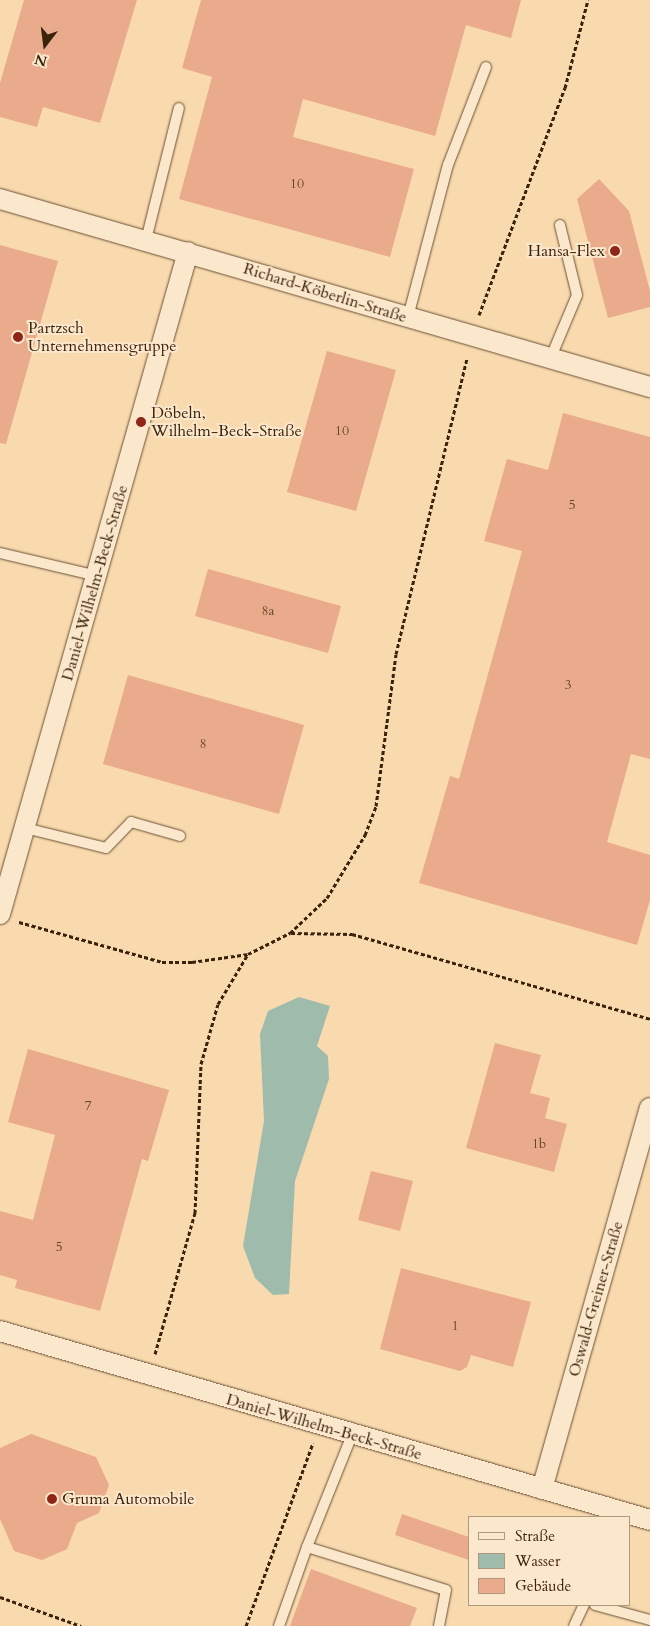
<!DOCTYPE html>
<meta charset="utf-8">
<style>
body{margin:0}
#map{position:relative;width:650px;height:1626px;overflow:hidden;background:#f9daaf;font-family:Cardo,serif}
div>[style]{position:absolute}
.water>*{inset:0;background:#9ebbab}
.building>*{inset:0;background:#e9ab8b}
.path>*{height:3px;margin-top:-1.5px;transform-origin:0;background:repeating-linear-gradient(90deg,#3a230b 0 4px,transparent 0 6.5px)}
.roads{filter:drop-shadow(0 0 1px #6a5134) drop-shadow(0 0 1px #6a5134)}
.service>*{height:10px;margin:-5px;padding:0 5px;transform-origin:5px;border-radius:5px;background:#fbe7cb}
.minor>*{height:20px;margin:-10px;padding:0 10px;transform-origin:10px;border-radius:10px;background:#fbe7cb}
.dots>*{width:14px;height:14px;translate:-50% -50%;box-sizing:border-box;border:2px solid #fbe7cb;border-radius:50%}
span{translate:-50% -50%;white-space:nowrap;text-align:center;line-height:1.15;-webkit-text-stroke:4px #fbe7cb;paint-order:stroke}
.number-label{font-size:14px;color:#66452b}
.number-label span{-webkit-text-stroke-width:0}
.poi-label{font-size:16px;color:#3a230b}
.right{translate:-100% -50%;text-align:right}
.left{translate:0 -50%;text-align:left}
.street-label{font-size:16px;color:#3a230b}
.legend{position:absolute;left:468px;top:1516px;width:162px;height:90px;box-sizing:border-box;background:#fbe7cb;border:1px solid #ae997e;margin:0;padding:6px 9px;list-style:none;font-size:15px;color:#3a230b}
.legend li{display:flex;align-items:center;gap:10px;height:25px}
.legend b{width:25px;border:1px solid #ae997e}
.north{position:absolute;left:20px;top:20px;width:50px;height:50px;-webkit-text-stroke:4px #fbe7cb;paint-order:stroke;rotate:195deg;font-size:14px;font-weight:700;line-height:20px;text-align:center;color:#3a230b}
.north::after{content:'';display:block;margin:auto;width:18px;height:22px;background:#3a230b;clip-path:polygon(50% 0,100% 100%,50% 72%,0 100%)}
</style>
<div id="map">
<div class="water">
<div style="clip-path:polygon(299px 997px,330px 1006px,317px 1046px,328px 1056px,329px 1079px,295px 1181px,289px 1294px,273px 1295px,255px 1278px,243px 1246px,264px 1121px,260px 1034px,268px 1011px)"></div>
</div>
<div class="building">
<div style="clip-path:polygon(24px 0,137px 0,100px 123px,43px 107px,37px 127px,0 117px,0 83px)"></div>
<div style="clip-path:polygon(201px 0,521px 0,511px 38px,466px 25px,435px 136px,303px 99px,293px 137px,414px 169px,390px 257px,179px 199px,212px 77px,182px 68px)"></div>
<div style="clip-path:polygon(599px 179px,629px 211px,650px 291px,650px 307px,608px 318px,577px 199px)"></div>
<div style="clip-path:polygon(0 245px,58px 261px,6px 444px,0 443px)"></div>
<div style="clip-path:polygon(327px 351px,396px 370px,356px 511px,287px 492px)"></div>
<div style="clip-path:polygon(563px 413px,650px 437px,650px 759px,631px 754px,607px 842px,650px 855px,650px 900px,637px 945px,419px 883px,450px 776px,459px 779px,522px 551px,484px 541px,507px 459px,548px 470px)"></div>
<div style="clip-path:polygon(208px 569px,341px 606px,328px 653px,195px 616px)"></div>
<div style="clip-path:polygon(128px 675px,304px 725px,279px 814px,103px 764px)"></div>
<div style="clip-path:polygon(495px 1043px,541px 1055px,530px 1093px,550px 1098px,545px 1118px,567px 1124px,554px 1172px,466px 1148px)"></div>
<div style="clip-path:polygon(28px 1049px,169px 1090px,148px 1161px,142px 1159px,100px 1311px,15px 1288px,17px 1280px,0 1275px,0 1211px,33px 1220px,55px 1135px,8px 1122px)"></div>
<div style="clip-path:polygon(371px 1171px,413px 1181px,400px 1231px,358px 1220px)"></div>
<div style="clip-path:polygon(401px 1268px,531px 1302px,513px 1367px,471px 1355px,467px 1367px,460px 1371px,380px 1349px)"></div>
<div style="clip-path:polygon(31px 1434px,96px 1457px,109px 1485px,99px 1513px,77px 1523px,67px 1549px,42px 1560px,14px 1551px,0 1519px,0 1448px)"></div>
<div style="clip-path:polygon(402px 1514px,469px 1537px,469px 1560px,395px 1535px)"></div>
<div style="clip-path:polygon(311px 1569px,417px 1608px,410px 1626px,290px 1626px)"></div>
</div>
<div class="path">
<div style="left:479px;top:315px;width:243px;rotate:-69.3deg"></div>
<div style="left:565px;top:88px;width:91px;rotate:-75.4deg"></div>
<div style="left:19px;top:922px;width:148px;rotate:15.6deg"></div>
<div style="left:162px;top:962px;width:30px"></div>
<div style="left:192px;top:962px;width:57px;rotate:-8.1deg"></div>
<div style="left:248px;top:954px;width:47px;rotate:-26.6deg"></div>
<div style="left:290px;top:933px;width:51px;rotate:-43.4deg"></div>
<div style="left:327px;top:898px;width:74px;rotate:-58.9deg"></div>
<div style="left:365px;top:835px;width:31px;rotate:-69deg"></div>
<div style="left:376px;top:806px;width:153px;rotate:-82.5deg"></div>
<div style="left:396px;top:654px;width:304px;rotate:-76.5deg"></div>
<div style="left:291px;top:933px;width:61px;rotate:0.9deg"></div>
<div style="left:352px;top:934px;width:310px;rotate:15.9deg"></div>
<div style="left:155px;top:1354px;width:147px;rotate:-74.2deg"></div>
<div style="left:195px;top:1213px;width:149px;rotate:-87.7deg"></div>
<div style="left:201px;top:1064px;width:62px;rotate:-74.2deg"></div>
<div style="left:218px;top:1004px;width:58px;rotate:-59deg"></div>
<div style="left:0;top:1597px;width:86px;rotate:19.7deg"></div>
<div style="left:246px;top:1626px;width:195px;rotate:-69.9deg"></div>
</div>
<div class="roads">
<div class="service">
<div style="left:146px;top:240px;width:136px;rotate:-76deg"></div>
<div style="left:408px;top:317px;width:157px;rotate:-75.3deg"></div>
<div style="left:448px;top:165px;width:105px;rotate:-68.8deg"></div>
<div style="left:551px;top:357px;width:67px;rotate:-67.2deg"></div>
<div style="left:577px;top:295px;width:72px;rotate:-103.7deg"></div>
<div style="left:0;top:553px;width:100px;rotate:13.3deg"></div>
<div style="left:25px;top:828px;width:83px;rotate:13.9deg"></div>
<div style="left:106px;top:848px;width:36px;rotate:-46deg"></div>
<div style="left:131px;top:822px;width:51px;rotate:15.9deg"></div>
<div style="left:307px;top:1547px;width:121px;rotate:-68.1deg"></div>
<div style="left:595px;top:1605px;width:57px;rotate:15.3deg"></div>
<div style="left:279px;top:1626px;width:84px;rotate:-70.5deg"></div>
<div style="left:307px;top:1547px;width:145px;rotate:17.2deg"></div>
<div style="left:446px;top:1590px;width:37px;rotate:101deg"></div>
<div style="left:574px;top:1626px;width:23px;rotate:-65deg"></div>
</div>
<div class="minor">
<div style="left:0;top:199px;width:677px;rotate:16.13deg"></div>
<div style="left:0;top:914px;width:688px;rotate:-74.15deg"></div>
<div style="left:0;top:1331px;width:677px;rotate:16.21deg"></div>
<div style="left:542px;top:1489px;width:396px;rotate:-74.2deg"></div>
</div>
</div>
<div class="dots">
<div style="left:615px;top:251px;background:#8f2418"></div>
<div style="left:18px;top:337px;background:#8f2418"></div>
<div style="left:141px;top:422px;background:#8f2418"></div>
<div style="left:52px;top:1499px;background:#8f2418"></div>
</div>
<div class="number-label">
<span style="left:297px;top:184px">10</span>
<span style="left:342px;top:431px">10</span>
<span style="left:572px;top:505px">5</span>
<span style="left:268px;top:611px">8a</span>
<span style="left:568px;top:685px">3</span>
<span style="left:203px;top:744px">8</span>
<span style="left:88px;top:1106px">7</span>
<span style="left:539px;top:1144px">1b</span>
<span style="left:59px;top:1247px">5</span>
<span style="left:455px;top:1326px">1</span>
</div>
<div class="poi-label">
<span class="right" style="left:605px;top:251px">Hansa-Flex</span>
<span class="left" style="left:28px;top:337px">Partzsch<br>Unternehmensgruppe</span>
<span class="left" style="left:151px;top:422px">Döbeln,<br>Wilhelm-Beck-Straße</span>
<span class="left" style="left:62px;top:1499px">Gruma Automobile</span>
</div>
<div class="street-label">
<span style="left:325px;top:293px;rotate:17deg">Richard-Köberlin-Straße</span>
<span style="left:95px;top:583px;rotate:-74deg">Daniel-Wilhelm-Beck-Straße</span>
<span style="left:596px;top:1299px;rotate:-74deg">Oswald-Greiner-Straße</span>
<span style="left:324px;top:1427px;rotate:16deg">Daniel-Wilhelm-Beck-Straße</span>
</div>
<ul class="legend">
<li><b style="height:6px;background:#fbe7cb"></b>Straße</li>
<li><b style="height:14px;background:#9ebbab"></b>Wasser</li>
<li><b style="height:14px;background:#e9ab8b"></b>Gebäude</li>
</ul>
<div class="north">N</div>
</div>
